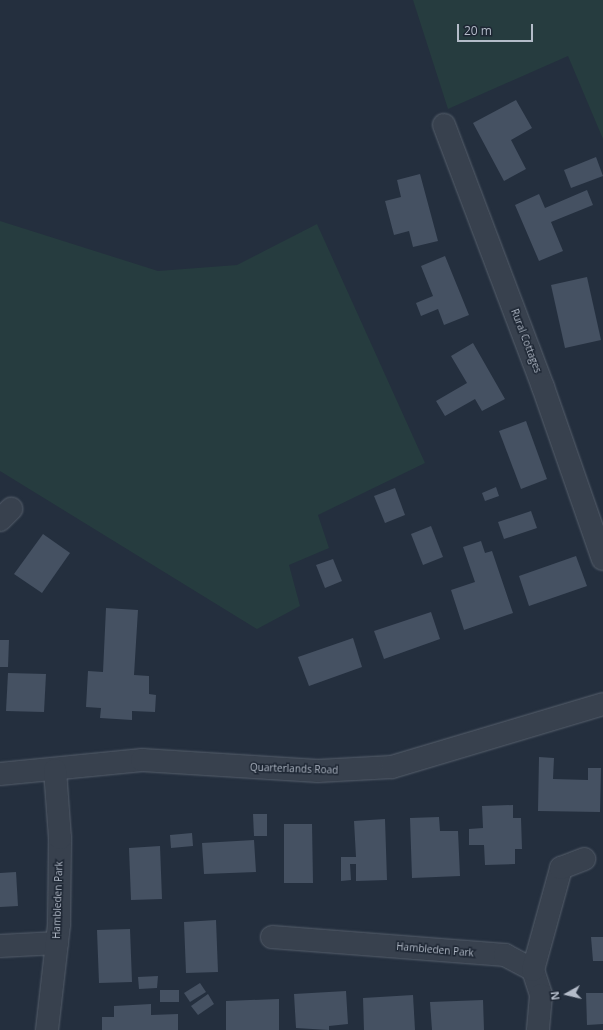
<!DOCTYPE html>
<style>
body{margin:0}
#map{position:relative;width:603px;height:1030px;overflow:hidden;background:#242f3e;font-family:"Open Sans",sans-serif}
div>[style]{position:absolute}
.green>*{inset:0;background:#263c3f}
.building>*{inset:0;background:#455162}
.roads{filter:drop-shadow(0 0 1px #565f6c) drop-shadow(0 0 1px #565f6c)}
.minor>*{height:22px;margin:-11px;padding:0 11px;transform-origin:11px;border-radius:11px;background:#38414e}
span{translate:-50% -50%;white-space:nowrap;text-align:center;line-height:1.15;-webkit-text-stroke:3px #1d2633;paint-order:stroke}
.street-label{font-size:10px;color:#b4bcc9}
.north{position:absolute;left:547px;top:974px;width:40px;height:40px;-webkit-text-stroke:3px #1d2633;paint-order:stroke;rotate:262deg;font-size:11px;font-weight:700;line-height:16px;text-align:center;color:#b4bcc9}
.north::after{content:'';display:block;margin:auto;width:14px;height:18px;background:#b4bcc9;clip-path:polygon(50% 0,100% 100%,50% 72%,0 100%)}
.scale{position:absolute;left:457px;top:24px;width:76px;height:18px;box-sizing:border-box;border:2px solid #b4bcc9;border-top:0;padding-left:5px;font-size:12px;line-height:14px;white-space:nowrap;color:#b4bcc9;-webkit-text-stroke:3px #1d2633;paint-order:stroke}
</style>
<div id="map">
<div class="green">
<div style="clip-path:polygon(413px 0,603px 0,603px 139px,568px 56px,448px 109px)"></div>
<div style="clip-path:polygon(0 221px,158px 271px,237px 265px,317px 224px,425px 463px,318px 515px,329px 548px,289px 565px,300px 606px,257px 629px,0 471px)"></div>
</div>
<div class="building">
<div style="clip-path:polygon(516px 100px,532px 128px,511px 140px,526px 169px,504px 181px,473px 123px)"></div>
<div style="clip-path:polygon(596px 157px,603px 176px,571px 188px,564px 170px)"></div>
<div style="clip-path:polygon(420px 174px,438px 241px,413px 247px,409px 231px,394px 235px,385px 201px,401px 197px,397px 180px)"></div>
<div style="clip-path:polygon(587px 190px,593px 205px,551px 222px,563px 251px,539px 261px,515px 205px,539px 194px,545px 208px)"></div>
<div style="clip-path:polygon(445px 256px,469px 315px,444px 325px,438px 309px,421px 316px,416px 303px,433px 296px,421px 266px)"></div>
<div style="clip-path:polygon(587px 277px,601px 340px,565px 348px,551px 285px)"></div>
<div style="clip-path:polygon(473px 343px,505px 399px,482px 411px,475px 399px,445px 416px,436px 401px,467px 383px,451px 356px)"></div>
<div style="clip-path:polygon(526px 421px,547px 479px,521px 489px,499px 431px)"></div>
<div style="clip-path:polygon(496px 487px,499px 496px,485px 501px,482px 493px)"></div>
<div style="clip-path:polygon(395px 488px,405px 515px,385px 523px,374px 496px)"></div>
<div style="clip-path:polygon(531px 511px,537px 528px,504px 539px,498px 522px)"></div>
<div style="clip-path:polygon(431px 526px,443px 557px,423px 565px,411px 534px)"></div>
<div style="clip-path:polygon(43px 534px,70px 553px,42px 593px,14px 574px)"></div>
<div style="clip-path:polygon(481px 541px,485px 553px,492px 551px,513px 613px,464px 630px,451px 590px,475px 582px,463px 547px)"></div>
<div style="clip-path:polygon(576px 556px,587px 586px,529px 606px,519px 576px)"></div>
<div style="clip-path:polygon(333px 559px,342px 581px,325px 588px,316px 565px)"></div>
<div style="clip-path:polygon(106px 608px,138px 610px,134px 675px,149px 676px,149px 694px,156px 695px,155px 712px,132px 711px,132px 720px,100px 718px,101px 708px,86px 707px,88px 671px,103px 672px)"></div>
<div style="clip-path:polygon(431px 612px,440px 639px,384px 659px,374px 631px)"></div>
<div style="clip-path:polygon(353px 638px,362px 667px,309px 686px,298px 657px)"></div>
<div style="clip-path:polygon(0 640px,9px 640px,8px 667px,0 667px)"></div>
<div style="clip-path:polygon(8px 673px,46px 674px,44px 712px,6px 711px)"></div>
<div style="clip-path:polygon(539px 757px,554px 758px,553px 779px,588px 780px,588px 768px,601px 768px,600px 812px,538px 811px)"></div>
<div style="clip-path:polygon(513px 805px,513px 818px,521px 818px,522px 849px,515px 849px,515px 864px,485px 865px,484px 845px,469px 845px,469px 829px,483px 828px,482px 806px)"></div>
<div style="clip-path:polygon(253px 814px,267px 814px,267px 836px,254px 836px)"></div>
<div style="clip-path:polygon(439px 817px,440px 831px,458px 831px,460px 876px,412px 878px,410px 818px)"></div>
<div style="clip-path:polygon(385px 819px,387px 880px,356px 881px,356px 864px,350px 864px,351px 880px,341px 881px,341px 857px,356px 857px,354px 821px)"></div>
<div style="clip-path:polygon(284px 824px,312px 824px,313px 883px,284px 883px)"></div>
<div style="clip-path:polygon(192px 833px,193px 846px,171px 848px,170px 835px)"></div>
<div style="clip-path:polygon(254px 840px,256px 872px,204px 874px,202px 843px)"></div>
<div style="clip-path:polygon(160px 846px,162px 899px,131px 900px,129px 848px)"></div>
<div style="clip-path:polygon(16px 872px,18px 906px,0 907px,0 873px)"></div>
<div style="clip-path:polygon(216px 920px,218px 972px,186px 973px,184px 922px)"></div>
<div style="clip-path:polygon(130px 929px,132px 982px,99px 983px,97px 930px)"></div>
<div style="clip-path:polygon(591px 937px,603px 937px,603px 961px,593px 961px)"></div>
<div style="clip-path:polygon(158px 976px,157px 988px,139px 989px,138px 977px)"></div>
<div style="clip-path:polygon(200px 983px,206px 992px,190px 1002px,184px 993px)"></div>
<div style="clip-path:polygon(160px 990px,179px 990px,179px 1002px,160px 1002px)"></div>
<div style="clip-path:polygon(346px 991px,348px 1024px,329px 1026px,329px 1030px,296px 1028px,294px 994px)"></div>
<div style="clip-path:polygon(586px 993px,603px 993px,603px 1024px,587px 1025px)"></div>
<div style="clip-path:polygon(208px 994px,214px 1004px,198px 1015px,191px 1006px)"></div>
<div style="clip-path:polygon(413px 995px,415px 1030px,364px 1030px,363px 998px)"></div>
<div style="clip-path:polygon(279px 999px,279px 1030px,226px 1030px,226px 1001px)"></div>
<div style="clip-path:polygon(483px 1000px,484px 1030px,432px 1030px,430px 1002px)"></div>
<div style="clip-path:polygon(151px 1004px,151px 1015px,178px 1014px,178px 1030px,102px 1030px,102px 1017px,114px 1017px,114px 1006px)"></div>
</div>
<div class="roads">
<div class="minor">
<div style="left:444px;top:125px;width:280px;rotate:69.3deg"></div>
<div style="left:543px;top:387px;width:182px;rotate:70.8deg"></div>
<div style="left:0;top:520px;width:16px;rotate:-45deg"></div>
<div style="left:0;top:774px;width:143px;rotate:-5.6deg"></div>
<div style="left:142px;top:760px;width:176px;rotate:3.6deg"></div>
<div style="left:318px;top:771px;width:74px;rotate:-3.1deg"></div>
<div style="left:392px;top:767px;width:220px;rotate:-16.6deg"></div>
<div style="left:272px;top:937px;width:234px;rotate:4.4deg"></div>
<div style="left:505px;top:955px;width:32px;rotate:28deg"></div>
<div style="left:533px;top:970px;width:26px;rotate:72deg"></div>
<div style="left:541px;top:995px;width:35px;rotate:95deg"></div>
<div style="left:0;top:946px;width:57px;rotate:-3deg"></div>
<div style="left:533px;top:970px;width:106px;rotate:-74.6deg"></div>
<div style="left:561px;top:868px;width:25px;rotate:-21deg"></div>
<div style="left:47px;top:1030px;width:107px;rotate:-83.5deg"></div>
<div style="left:59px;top:924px;width:86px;rotate:-89.3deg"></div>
<div style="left:60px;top:838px;width:68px;rotate:-94.2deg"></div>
</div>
</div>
<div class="street-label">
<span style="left:526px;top:341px;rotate:69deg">Rural Cottages</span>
<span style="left:294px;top:769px;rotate:2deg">Quarterlands Road</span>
<span style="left:58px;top:900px;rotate:-88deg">Hambleden Park</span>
<span style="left:435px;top:950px;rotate:5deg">Hambleden Park</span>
</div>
<div class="north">N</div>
<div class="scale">20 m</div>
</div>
